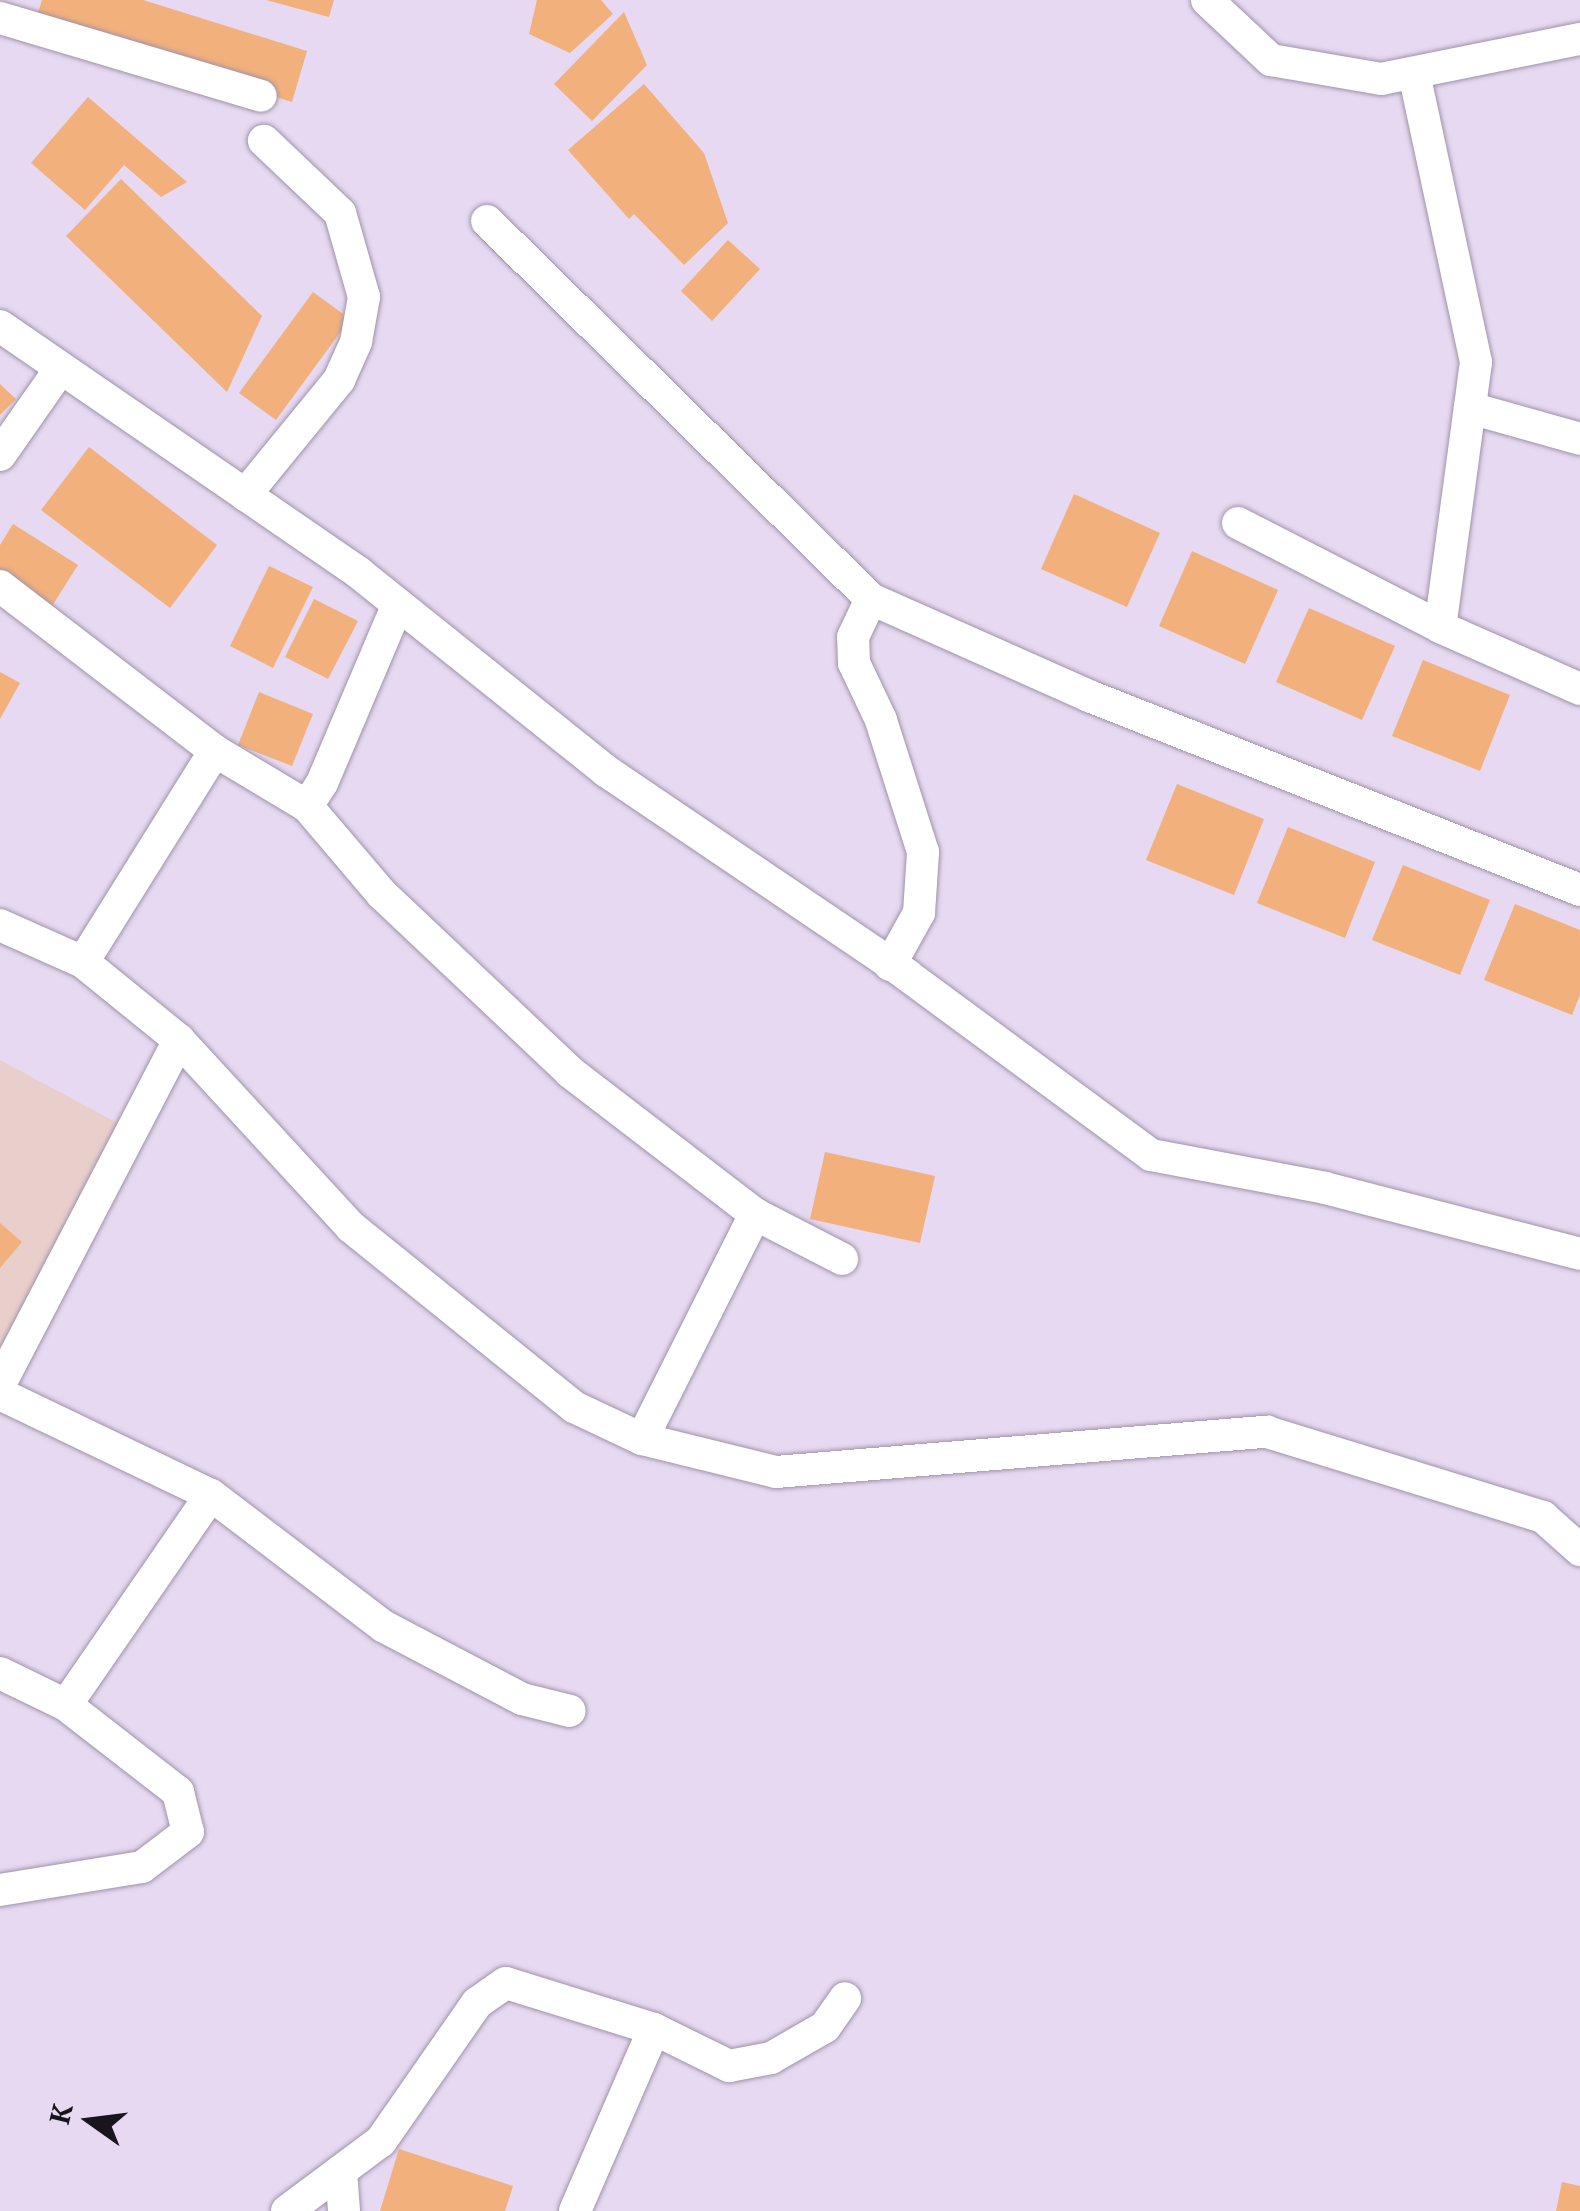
<!DOCTYPE html>
<style>
body{margin:0}
#map{position:relative;width:1580px;height:2211px;overflow:hidden;background:#e6d9f1;font-family:"PT Serif",serif}
div>[style]{position:absolute}
.education>*{inset:0;background:#e9cfcb}
.building>*{inset:0;background:#f2b07d}
.roads{filter:drop-shadow(0 0 2px #9f93a9) drop-shadow(0 0 2px #9f93a9)}
.minor>*{height:32px;margin:-16px;padding:0 16px;transform-origin:16px;border-radius:16px;background:#fff}
span{translate:-50% -50%;white-space:nowrap;text-align:center;line-height:1.15;-webkit-text-stroke:10px #e6d9f1;paint-order:stroke}
.north{position:absolute;left:40px;top:2071px;width:100px;height:100px;-webkit-text-stroke:8px #e6d9f1;paint-order:stroke;rotate:284deg;font-size:28px;font-weight:700;line-height:40px;text-align:center;color:#19151d}
.north::after{content:'';display:block;margin:auto;width:35px;height:45px;background:#19151d;clip-path:polygon(50% 0,100% 100%,50% 72%,0 100%)}
</style>
<div id="map">
<div class="education">
<div style="clip-path:polygon(0 1060px,119px 1124px,0 1351px)"></div>
</div>
<div class="building">
<div style="clip-path:polygon(42px 0,143px 0,307px 51px,292px 102px,35px 23px)"></div>
<div style="clip-path:polygon(266px 0,334px 0,329px 17px)"></div>
<div style="clip-path:polygon(537px 0,601px 0,613px 14px,570px 53px,529px 34px)"></div>
<div style="clip-path:polygon(624px 12px,647px 65px,592px 121px,554px 84px)"></div>
<div style="clip-path:polygon(644px 84px,704px 153px,728px 223px,684px 265px,634px 214px,629px 219px,568px 150px)"></div>
<div style="clip-path:polygon(88px 97px,187px 182px,161px 197px,124px 165px,85px 210px,31px 163px)"></div>
<div style="clip-path:polygon(121px 179px,262px 316px,227px 392px,66px 236px)"></div>
<div style="clip-path:polygon(728px 240px,760px 269px,712px 321px,681px 291px)"></div>
<div style="clip-path:polygon(313px 292px,350px 319px,276px 420px,239px 393px)"></div>
<div style="clip-path:polygon(0 384px,16px 399px,0 415px)"></div>
<div style="clip-path:polygon(89px 447px,217px 545px,170px 608px,41px 510px)"></div>
<div style="clip-path:polygon(1074px 494px,1160px 533px,1127px 607px,1041px 569px)"></div>
<div style="clip-path:polygon(13px 524px,78px 565px,52px 606px,0 573px,0 545px)"></div>
<div style="clip-path:polygon(1192px 551px,1278px 590px,1245px 664px,1159px 626px)"></div>
<div style="clip-path:polygon(269px 566px,313px 587px,273px 668px,230px 646px)"></div>
<div style="clip-path:polygon(314px 599px,358px 621px,328px 679px,285px 657px)"></div>
<div style="clip-path:polygon(1309px 608px,1395px 646px,1362px 720px,1276px 682px)"></div>
<div style="clip-path:polygon(1423px 660px,1510px 695px,1480px 771px,1392px 736px)"></div>
<div style="clip-path:polygon(0 672px,20px 683px,0 719px)"></div>
<div style="clip-path:polygon(259px 692px,313px 714px,292px 766px,238px 745px)"></div>
<div style="clip-path:polygon(1177px 784px,1264px 819px,1234px 895px,1146px 860px)"></div>
<div style="clip-path:polygon(1288px 827px,1375px 862px,1345px 938px,1257px 903px)"></div>
<div style="clip-path:polygon(1403px 865px,1490px 900px,1460px 975px,1372px 940px)"></div>
<div style="clip-path:polygon(1515px 904px,1580px 930px,1580px 995px,1572px 1015px,1484px 980px)"></div>
<div style="clip-path:polygon(825px 1152px,935px 1176px,920px 1243px,810px 1219px)"></div>
<div style="clip-path:polygon(0 1223px,22px 1242px,0 1268px)"></div>
<div style="clip-path:polygon(399px 2149px,513px 2186px,505px 2211px,380px 2211px)"></div>
<div style="clip-path:polygon(1562px 2182px,1580px 2186px,1580px 2211px,1556px 2211px)"></div>
</div>
<div class="roads">
<div class="minor">
<div style="left:1207px;top:0;width:88px;rotate:43.2deg"></div>
<div style="left:1271px;top:60px;width:112px;rotate:9.8deg"></div>
<div style="left:1381px;top:79px;width:203px;rotate:-11.4deg"></div>
<div style="left:0;top:18px;width:272px;rotate:16.6deg"></div>
<div style="left:1414px;top:73px;width:296px;rotate:77.9deg"></div>
<div style="left:1476px;top:362px;width:267px;rotate:97.7deg"></div>
<div style="left:1440px;top:627px;width:153px;rotate:23.9deg"></div>
<div style="left:487px;top:221px;width:539px;rotate:44.55deg"></div>
<div style="left:0;top:326px;width:436px;rotate:34.5deg"></div>
<div style="left:359px;top:573px;width:317px;rotate:38.7deg"></div>
<div style="left:606px;top:771px;width:364px;rotate:34.1deg"></div>
<div style="left:907px;top:975px;width:303px;rotate:36.4deg"></div>
<div style="left:1151px;top:1155px;width:177px;rotate:10.7deg"></div>
<div style="left:1325px;top:1188px;width:263px;rotate:14.5deg"></div>
<div style="left:1470px;top:408px;width:114px;rotate:15.7deg"></div>
<div style="left:0;top:455px;width:106px;rotate:-55deg"></div>
<div style="left:245px;top:495px;width:149px;rotate:-50.7deg"></div>
<div style="left:339px;top:380px;width:42px;rotate:-65.9deg"></div>
<div style="left:356px;top:342px;width:46px;rotate:-79.9deg"></div>
<div style="left:364px;top:297px;width:87px;rotate:-105.9deg"></div>
<div style="left:340px;top:213px;width:105px;rotate:-136.5deg"></div>
<div style="left:1238px;top:523px;width:227px;rotate:27.2deg"></div>
<div style="left:0;top:586px;width:271px;rotate:37.5deg"></div>
<div style="left:215px;top:751px;width:107px;rotate:30.9deg"></div>
<div style="left:307px;top:806px;width:116px;rotate:49.6deg"></div>
<div style="left:382px;top:894px;width:259px;rotate:43.4deg"></div>
<div style="left:570px;top:1072px;width:233px;rotate:37.5deg"></div>
<div style="left:755px;top:1214px;width:98px;rotate:27.3deg"></div>
<div style="left:307px;top:806px;width:27px;rotate:-57deg"></div>
<div style="left:322px;top:783px;width:194px;rotate:-67deg"></div>
<div style="left:0;top:925px;width:91px;rotate:24deg"></div>
<div style="left:83px;top:962px;width:249px;rotate:-58deg"></div>
<div style="left:83px;top:962px;width:124px;rotate:39.1deg"></div>
<div style="left:179px;top:1040px;width:254px;rotate:47.4deg"></div>
<div style="left:351px;top:1227px;width:287px;rotate:38.9deg"></div>
<div style="left:574px;top:1407px;width:75px;rotate:25.2deg"></div>
<div style="left:642px;top:1439px;width:138px;rotate:13.8deg"></div>
<div style="left:776px;top:1472px;width:493px;rotate:-4.7deg"></div>
<div style="left:1267px;top:1432px;width:289px;rotate:17.1deg"></div>
<div style="left:1543px;top:1517px;width:50px;rotate:41.7deg"></div>
<div style="left:890px;top:965px;width:60px;rotate:-60.9deg"></div>
<div style="left:919px;top:913px;width:61px;rotate:-86.2deg"></div>
<div style="left:923px;top:852px;width:139px;rotate:-107.7deg"></div>
<div style="left:881px;top:720px;width:63px;rotate:-115.3deg"></div>
<div style="left:854px;top:663px;width:26px;rotate:-92deg"></div>
<div style="left:853px;top:637px;width:42px;rotate:-64.7deg"></div>
<div style="left:871px;top:599px;width:239px;rotate:24deg"></div>
<div style="left:1089px;top:696px;width:528px;rotate:21.56deg"></div>
<div style="left:0;top:1384px;width:388px;rotate:-62.5deg"></div>
<div style="left:0;top:1394px;width:234px;rotate:25.6deg"></div>
<div style="left:211px;top:1495px;width:216px;rotate:37.3deg"></div>
<div style="left:383px;top:1626px;width:157px;rotate:27.7deg"></div>
<div style="left:522px;top:1699px;width:49px;rotate:14deg"></div>
<div style="left:642px;top:1439px;width:252px;rotate:-63.3deg"></div>
<div style="left:0;top:1673px;width:73px;rotate:25.9deg"></div>
<div style="left:66px;top:1705px;width:142px;rotate:37.8deg"></div>
<div style="left:178px;top:1792px;width:41px;rotate:76deg"></div>
<div style="left:188px;top:1832px;width:58px;rotate:142.7deg"></div>
<div style="left:142px;top:1867px;width:144px;rotate:170.8deg"></div>
<div style="left:66px;top:1705px;width:255px;rotate:-55.4deg"></div>
<div style="left:654px;top:2029px;width:84px;rotate:26.3deg"></div>
<div style="left:729px;top:2066px;width:43px;rotate:-10.8deg"></div>
<div style="left:771px;top:2058px;width:62px;rotate:-29.9deg"></div>
<div style="left:825px;top:2027px;width:35px;rotate:-55deg"></div>
<div style="left:341px;top:2171px;width:40px;rotate:85.7deg"></div>
<div style="left:287px;top:2211px;width:117px;rotate:-36.7deg"></div>
<div style="left:381px;top:2141px;width:168px;rotate:-55.2deg"></div>
<div style="left:477px;top:2003px;width:35px;rotate:-35deg"></div>
<div style="left:506px;top:1983px;width:155px;rotate:17.3deg"></div>
<div style="left:654px;top:2029px;width:198px;rotate:113.5deg"></div>
</div>
</div>
<div class="north">K</div>
</div>
